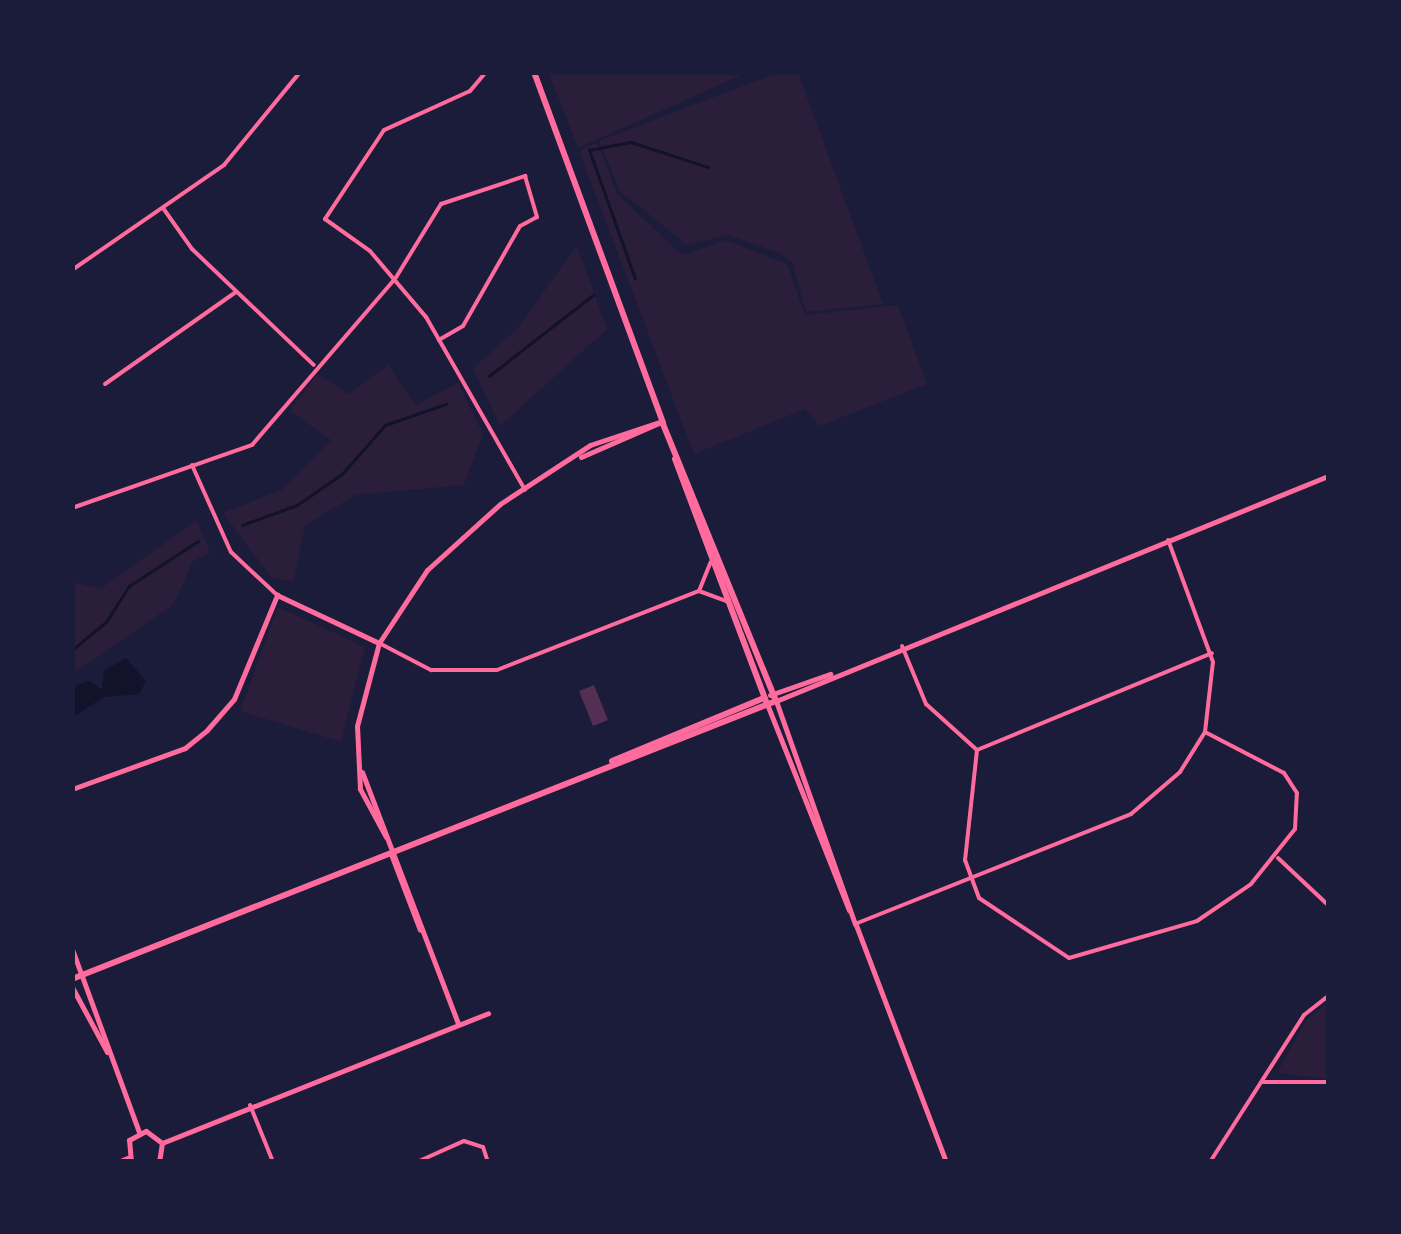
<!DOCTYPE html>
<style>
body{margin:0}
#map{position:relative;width:1401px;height:1234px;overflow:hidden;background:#1b1b3a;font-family:"Archivo Narrow",sans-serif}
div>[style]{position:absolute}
.green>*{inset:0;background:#2a1e3b}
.water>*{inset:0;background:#12122b}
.stream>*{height:2.5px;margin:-1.25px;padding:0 1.25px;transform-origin:1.25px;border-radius:1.25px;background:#12122b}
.building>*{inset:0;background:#542f53}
.minor>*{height:4px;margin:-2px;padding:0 2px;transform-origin:2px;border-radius:2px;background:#ff6b9d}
.tertiary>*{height:5px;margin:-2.5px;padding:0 2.5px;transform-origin:2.5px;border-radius:2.5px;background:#ff6b9d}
.secondary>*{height:5px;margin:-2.5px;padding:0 2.5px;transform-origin:2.5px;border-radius:2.5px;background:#ff6b9d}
.primary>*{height:6px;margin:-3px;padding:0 3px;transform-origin:3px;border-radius:3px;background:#ff6b9d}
span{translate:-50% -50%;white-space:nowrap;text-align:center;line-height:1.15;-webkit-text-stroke:9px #1b1b3a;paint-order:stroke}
.frame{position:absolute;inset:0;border:75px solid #1b1b3a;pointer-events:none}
</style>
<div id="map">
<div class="green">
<div style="clip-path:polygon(549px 73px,746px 73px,578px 148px)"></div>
<div style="clip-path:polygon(777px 73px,798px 73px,883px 304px,806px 312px,792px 262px,777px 252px,727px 235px,687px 245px,620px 191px,599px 141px)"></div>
<div style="clip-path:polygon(597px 142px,617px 194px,682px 255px,726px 240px,787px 264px,805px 315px,898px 305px,927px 384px,819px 426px,805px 409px,694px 454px,579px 151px)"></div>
<div style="clip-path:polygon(577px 246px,607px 329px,500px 426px,473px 368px,516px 330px)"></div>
<div style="clip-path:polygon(388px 365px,416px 405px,458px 383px,483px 434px,464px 485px,355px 495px,305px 526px,293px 582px,271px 577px,223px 513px,283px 489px,331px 440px,290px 411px,317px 374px,349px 394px)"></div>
<div style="clip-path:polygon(197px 520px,210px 553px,193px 561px,174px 604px,73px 674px,73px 582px,100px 589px)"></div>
<div style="clip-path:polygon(278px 607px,365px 647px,341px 742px,240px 711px)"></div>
<div style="clip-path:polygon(1328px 1002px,1328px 1079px,1277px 1073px,1306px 1020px)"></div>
</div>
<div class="water">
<div style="clip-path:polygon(126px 658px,146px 681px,139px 694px,104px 697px,73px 717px,73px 686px,90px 681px,102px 690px,104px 671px)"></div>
</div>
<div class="stream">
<div style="left:635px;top:279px;width:137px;rotate:-109.6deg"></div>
<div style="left:589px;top:150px;width:43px;rotate:-10.8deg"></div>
<div style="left:631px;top:142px;width:81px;rotate:18deg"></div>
<div style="left:489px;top:376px;width:132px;rotate:-37.9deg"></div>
<div style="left:242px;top:525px;width:59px;rotate:-20deg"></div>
<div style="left:297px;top:505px;width:55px;rotate:-34.6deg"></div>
<div style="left:342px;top:474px;width:65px;rotate:-48.7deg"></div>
<div style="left:385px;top:425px;width:65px;rotate:-19deg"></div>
<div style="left:72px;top:650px;width:44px;rotate:-39.5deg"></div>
<div style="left:106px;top:622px;width:43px;rotate:-57.4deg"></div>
<div style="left:129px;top:586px;width:82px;rotate:-33.1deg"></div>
</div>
<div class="building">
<div style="clip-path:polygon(594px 685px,608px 720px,593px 726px,579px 691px)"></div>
</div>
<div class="minor">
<div style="left:486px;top:72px;width:25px;rotate:130deg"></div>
<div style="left:470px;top:91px;width:94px;rotate:155.6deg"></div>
<div style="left:384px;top:130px;width:107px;rotate:123.5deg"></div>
<div style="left:325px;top:219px;width:55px;rotate:35.4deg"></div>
<div style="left:370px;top:251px;width:87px;rotate:49.7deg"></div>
<div style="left:426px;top:317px;width:199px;rotate:60.2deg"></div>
<div style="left:163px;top:208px;width:50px;rotate:54.7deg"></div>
<div style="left:192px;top:249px;width:168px;rotate:43.6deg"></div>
<div style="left:72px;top:270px;width:185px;rotate:-34.6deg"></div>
<div style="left:224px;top:165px;width:120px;rotate:-50.7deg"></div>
<div style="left:105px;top:384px;width:160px;rotate:-35.1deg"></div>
<div style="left:192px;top:465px;width:95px;rotate:65.9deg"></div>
<div style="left:231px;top:552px;width:63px;rotate:43.1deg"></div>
<div style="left:72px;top:508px;width:191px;rotate:-19.3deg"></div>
<div style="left:252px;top:445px;width:219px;rotate:-49.3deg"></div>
<div style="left:395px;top:279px;width:88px;rotate:-58.5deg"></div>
<div style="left:441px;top:204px;width:89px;rotate:-18.4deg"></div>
<div style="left:525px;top:176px;width:43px;rotate:73.7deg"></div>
<div style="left:537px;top:217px;width:19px;rotate:152deg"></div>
<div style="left:520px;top:226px;width:115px;rotate:119.7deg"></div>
<div style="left:463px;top:326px;width:28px;rotate:150deg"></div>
<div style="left:699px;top:591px;width:30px;rotate:20deg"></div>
<div style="left:379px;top:643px;width:59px;rotate:27.4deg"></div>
<div style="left:431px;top:670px;width:66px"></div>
<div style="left:497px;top:670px;width:217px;rotate:-21.4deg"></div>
<div style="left:699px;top:591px;width:31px;rotate:-68deg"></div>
<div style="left:902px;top:646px;width:63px;rotate:67.5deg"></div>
<div style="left:926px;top:704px;width:69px;rotate:42deg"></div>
<div style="left:977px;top:750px;width:111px;rotate:96.2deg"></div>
<div style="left:965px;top:860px;width:40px;rotate:69.8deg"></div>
<div style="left:979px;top:898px;width:108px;rotate:33.7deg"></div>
<div style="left:1069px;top:958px;width:133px;rotate:-16.1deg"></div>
<div style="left:1197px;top:921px;width:65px;rotate:-34.4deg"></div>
<div style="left:1251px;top:884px;width:70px;rotate:-51.3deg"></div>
<div style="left:1295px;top:829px;width:36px;rotate:-87deg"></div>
<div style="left:1297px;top:793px;width:24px;rotate:-123deg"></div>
<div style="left:1284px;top:773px;width:89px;rotate:-152.6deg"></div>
<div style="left:977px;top:750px;width:254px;rotate:-22.4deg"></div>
<div style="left:1278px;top:858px;width:69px;rotate:43.2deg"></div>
<div style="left:855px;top:924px;width:297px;rotate:-21.7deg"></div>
<div style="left:1131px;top:814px;width:65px;rotate:-40.6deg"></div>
<div style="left:1180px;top:772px;width:47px;rotate:-58deg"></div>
<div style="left:1205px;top:732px;width:70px;rotate:-83.5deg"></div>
<div style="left:1213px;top:662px;width:130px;rotate:-110.2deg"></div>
<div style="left:1263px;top:1082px;width:65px"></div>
<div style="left:250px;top:1105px;width:61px;rotate:68deg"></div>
<div style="left:118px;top:1162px;width:11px;rotate:-22deg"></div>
<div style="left:417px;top:1162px;width:51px;rotate:-24.1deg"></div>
<div style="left:464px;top:1141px;width:20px;rotate:18deg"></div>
<div style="left:483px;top:1147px;width:16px;rotate:72deg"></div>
<div style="left:1210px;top:1162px;width:174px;rotate:-57.4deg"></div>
<div style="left:1304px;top:1015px;width:31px;rotate:-38deg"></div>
</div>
<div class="tertiary">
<div style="left:581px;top:457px;width:85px;rotate:-23.6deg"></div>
<div style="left:362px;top:772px;width:270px;rotate:69.1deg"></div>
<div style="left:72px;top:789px;width:120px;rotate:-19.9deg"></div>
<div style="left:185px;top:748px;width:28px;rotate:-39deg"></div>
<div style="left:207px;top:730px;width:41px;rotate:-48.9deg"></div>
<div style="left:234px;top:699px;width:113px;rotate:-67.5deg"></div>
<div style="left:277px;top:595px;width:113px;rotate:25.2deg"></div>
<div style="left:386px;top:837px;width:55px;rotate:-118.4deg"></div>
<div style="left:360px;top:789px;width:63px;rotate:-92.7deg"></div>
<div style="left:357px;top:726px;width:86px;rotate:-75.2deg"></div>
<div style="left:379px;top:643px;width:87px;rotate:-56.7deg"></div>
<div style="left:427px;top:570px;width:98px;rotate:-42.1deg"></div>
<div style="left:500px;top:504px;width:108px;rotate:-33.2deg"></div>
<div style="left:590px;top:445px;width:76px;rotate:-18.4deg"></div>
<div style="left:391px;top:854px;width:81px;rotate:69.1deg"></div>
<div style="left:72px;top:949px;width:195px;rotate:69.9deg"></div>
<div style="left:72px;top:987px;width:74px;rotate:61.7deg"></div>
<div style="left:162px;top:1143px;width:351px;rotate:-21.7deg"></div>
<div style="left:131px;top:1162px;width:22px;rotate:-95deg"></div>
<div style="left:129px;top:1140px;width:19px;rotate:-28deg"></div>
<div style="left:146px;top:1131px;width:20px;rotate:37deg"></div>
<div style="left:162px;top:1143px;width:19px;rotate:99deg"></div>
</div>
<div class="secondary">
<div style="left:770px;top:695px;width:64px;rotate:-19.3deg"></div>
<div style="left:767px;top:704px;width:222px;rotate:68.3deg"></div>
<div style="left:855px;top:924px;width:237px;rotate:-109.5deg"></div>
<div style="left:776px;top:701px;width:596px;rotate:-22.18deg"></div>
<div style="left:856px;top:925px;width:254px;rotate:69.2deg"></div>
</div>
<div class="primary">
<div style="left:534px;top:72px;width:374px;rotate:69.8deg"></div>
<div style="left:675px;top:459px;width:262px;rotate:69.4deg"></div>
<div style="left:612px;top:761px;width:165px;rotate:-22.5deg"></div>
<div style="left:72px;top:979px;width:757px;rotate:-21.55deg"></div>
<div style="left:776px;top:701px;width:302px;rotate:-112.2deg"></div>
</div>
<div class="frame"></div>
</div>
